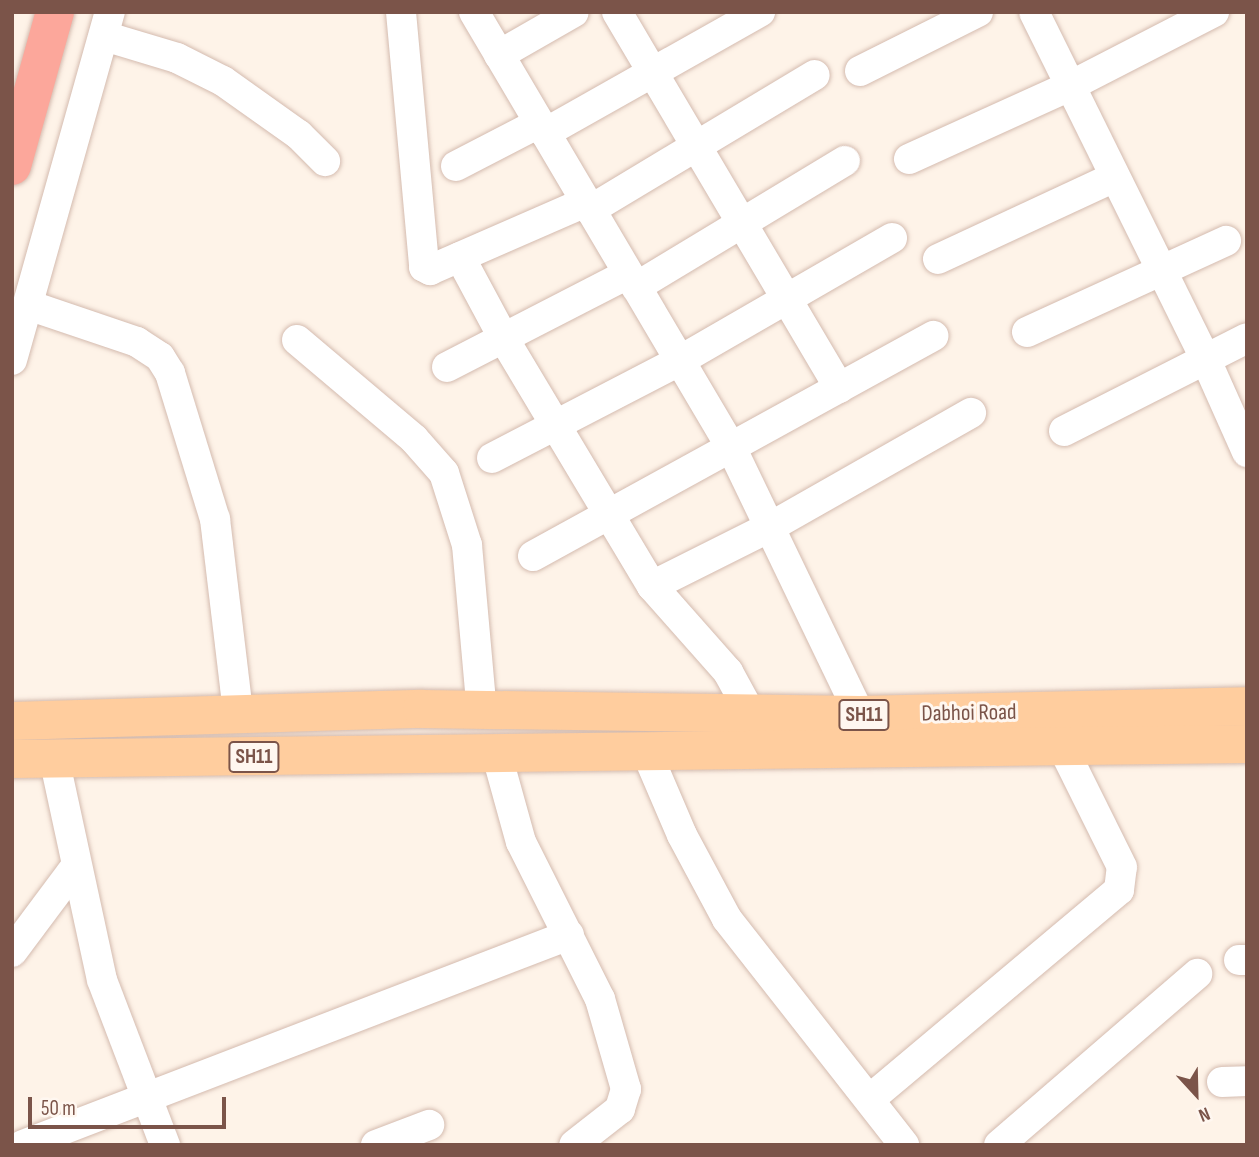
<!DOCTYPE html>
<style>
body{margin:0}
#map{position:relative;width:1259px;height:1157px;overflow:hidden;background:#fef3e8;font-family:"Sofia Sans Condensed",sans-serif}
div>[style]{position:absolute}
.roads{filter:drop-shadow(0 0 2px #d4bbaf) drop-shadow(0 0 2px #d4bbaf)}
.minor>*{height:30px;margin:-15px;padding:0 15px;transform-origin:15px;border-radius:15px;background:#fff}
.major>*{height:38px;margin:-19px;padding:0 19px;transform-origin:19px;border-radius:19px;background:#ffcd9e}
.highway>*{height:38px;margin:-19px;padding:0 19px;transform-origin:19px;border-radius:19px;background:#fca79b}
span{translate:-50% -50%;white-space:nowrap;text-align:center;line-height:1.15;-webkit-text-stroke:6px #fff7f0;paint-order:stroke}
.shield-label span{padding:2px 5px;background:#fff7f0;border:2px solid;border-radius:5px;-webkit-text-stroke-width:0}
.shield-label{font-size:21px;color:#7b5449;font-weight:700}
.street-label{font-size:23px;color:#7b5449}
.frame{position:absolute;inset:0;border:14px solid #7b5449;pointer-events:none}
.north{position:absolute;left:1161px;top:1059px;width:70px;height:70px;-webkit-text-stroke:5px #fff7f0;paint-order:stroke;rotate:158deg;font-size:19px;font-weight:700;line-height:28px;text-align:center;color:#7b5449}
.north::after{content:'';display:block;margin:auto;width:24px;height:32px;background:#7b5449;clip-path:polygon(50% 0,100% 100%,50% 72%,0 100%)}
.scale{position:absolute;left:28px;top:1097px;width:198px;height:32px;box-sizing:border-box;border:4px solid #7b5449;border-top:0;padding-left:9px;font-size:21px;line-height:24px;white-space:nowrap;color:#7b5449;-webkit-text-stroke:5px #fff7f0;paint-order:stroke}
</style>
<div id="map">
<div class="roads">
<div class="minor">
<div style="left:401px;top:12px;width:256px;rotate:84.8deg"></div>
<div style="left:424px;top:267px;width:7px;rotate:27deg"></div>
<div style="left:430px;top:270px;width:170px;rotate:-23.6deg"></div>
<div style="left:474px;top:12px;width:505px;rotate:59.43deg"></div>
<div style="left:731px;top:447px;width:316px;rotate:64.3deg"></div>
<div style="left:617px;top:12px;width:437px;rotate:59.4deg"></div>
<div style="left:1034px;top:12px;width:388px;rotate:63.7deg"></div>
<div style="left:1206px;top:360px;width:101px;rotate:66deg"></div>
<div style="left:104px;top:36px;width:76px;rotate:16.8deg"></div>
<div style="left:177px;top:58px;width:51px;rotate:26.6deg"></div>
<div style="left:223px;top:81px;width:93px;rotate:35.4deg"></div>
<div style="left:299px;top:135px;width:37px;rotate:45deg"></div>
<div style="left:499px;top:55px;width:86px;rotate:-29.8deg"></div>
<div style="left:860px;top:71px;width:132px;rotate:-26.6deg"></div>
<div style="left:545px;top:133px;width:247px;rotate:-29.4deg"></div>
<div style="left:909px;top:159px;width:177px;rotate:-24.4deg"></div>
<div style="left:1070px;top:86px;width:162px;rotate:-27.2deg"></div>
<div style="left:456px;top:166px;width:93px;rotate:-27.4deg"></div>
<div style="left:590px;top:210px;width:262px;rotate:-31deg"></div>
<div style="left:460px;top:257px;width:93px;rotate:61.8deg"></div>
<div style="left:504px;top:339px;width:288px;rotate:59.1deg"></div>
<div style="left:652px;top:586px;width:115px;rotate:48.5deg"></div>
<div style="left:728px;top:672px;width:48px;rotate:61.3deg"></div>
<div style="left:938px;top:259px;width:195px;rotate:-24.9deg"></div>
<div style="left:636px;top:287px;width:244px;rotate:-31.1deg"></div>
<div style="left:28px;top:305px;width:115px;rotate:18.7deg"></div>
<div style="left:137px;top:342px;width:27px;rotate:33deg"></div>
<div style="left:160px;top:357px;width:19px;rotate:58deg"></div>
<div style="left:170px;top:373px;width:153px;rotate:72.9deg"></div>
<div style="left:215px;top:519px;width:193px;rotate:83.2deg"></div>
<div style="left:1027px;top:332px;width:219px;rotate:-24.6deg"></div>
<div style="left:297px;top:340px;width:153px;rotate:40.2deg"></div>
<div style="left:414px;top:439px;width:45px;rotate:48.6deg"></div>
<div style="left:444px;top:473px;width:76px;rotate:72.3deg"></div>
<div style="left:467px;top:545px;width:168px;rotate:84.9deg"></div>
<div style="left:12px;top:360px;width:362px;rotate:-74.3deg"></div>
<div style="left:447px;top:367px;width:203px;rotate:-27.2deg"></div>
<div style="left:1064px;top:431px;width:205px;rotate:-26.9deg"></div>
<div style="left:492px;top:458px;width:211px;rotate:-27.4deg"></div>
<div style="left:679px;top:361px;width:246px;rotate:-30deg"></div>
<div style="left:533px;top:556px;width:457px;rotate:-28.8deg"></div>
<div style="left:652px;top:586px;width:134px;rotate:-26.6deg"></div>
<div style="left:772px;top:526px;width:229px;rotate:-29.6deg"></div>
<div style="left:646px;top:751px;width:91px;rotate:66.8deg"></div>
<div style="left:682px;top:835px;width:95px;rotate:61.8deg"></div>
<div style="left:727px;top:919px;width:287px;rotate:51.9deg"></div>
<div style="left:496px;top:752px;width:93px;rotate:74.5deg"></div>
<div style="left:521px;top:842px;width:176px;rotate:63.3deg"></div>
<div style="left:600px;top:999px;width:94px;rotate:73.9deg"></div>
<div style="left:626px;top:1089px;width:21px;rotate:107deg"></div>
<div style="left:620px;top:1109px;width:58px;rotate:142deg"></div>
<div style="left:54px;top:758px;width:227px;rotate:77.8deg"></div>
<div style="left:102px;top:980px;width:177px;rotate:69.1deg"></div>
<div style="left:12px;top:952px;width:107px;rotate:-53.3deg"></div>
<div style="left:1239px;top:960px;width:8px"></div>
<div style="left:1222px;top:1082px;width:25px;rotate:-2deg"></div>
<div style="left:870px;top:1099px;width:325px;rotate:-40deg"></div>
<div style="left:1119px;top:890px;width:23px;rotate:-83deg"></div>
<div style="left:1122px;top:867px;width:135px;rotate:-116.4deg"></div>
<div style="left:23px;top:1145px;width:585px;rotate:-21.04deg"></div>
<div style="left:376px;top:1145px;width:57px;rotate:-20.7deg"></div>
<div style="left:999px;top:1145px;width:262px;rotate:-40.8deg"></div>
</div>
<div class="major">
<div style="left:12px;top:721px;width:410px;rotate:-1.7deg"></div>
<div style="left:422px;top:709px;width:438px;rotate:0.8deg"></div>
<div style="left:860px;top:715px;width:387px;rotate:-1.3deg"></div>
<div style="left:12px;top:759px;width:1235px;rotate:-0.7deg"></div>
</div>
<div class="highway">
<div style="left:12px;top:166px;width:160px;rotate:-74.4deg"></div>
</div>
</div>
<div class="shield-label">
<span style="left:864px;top:715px">SH11</span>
<span style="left:254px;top:757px">SH11</span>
</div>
<div class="street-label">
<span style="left:969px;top:713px;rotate:-1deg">Dabhoi Road</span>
</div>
<div class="frame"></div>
<div class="north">N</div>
<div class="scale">50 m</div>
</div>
